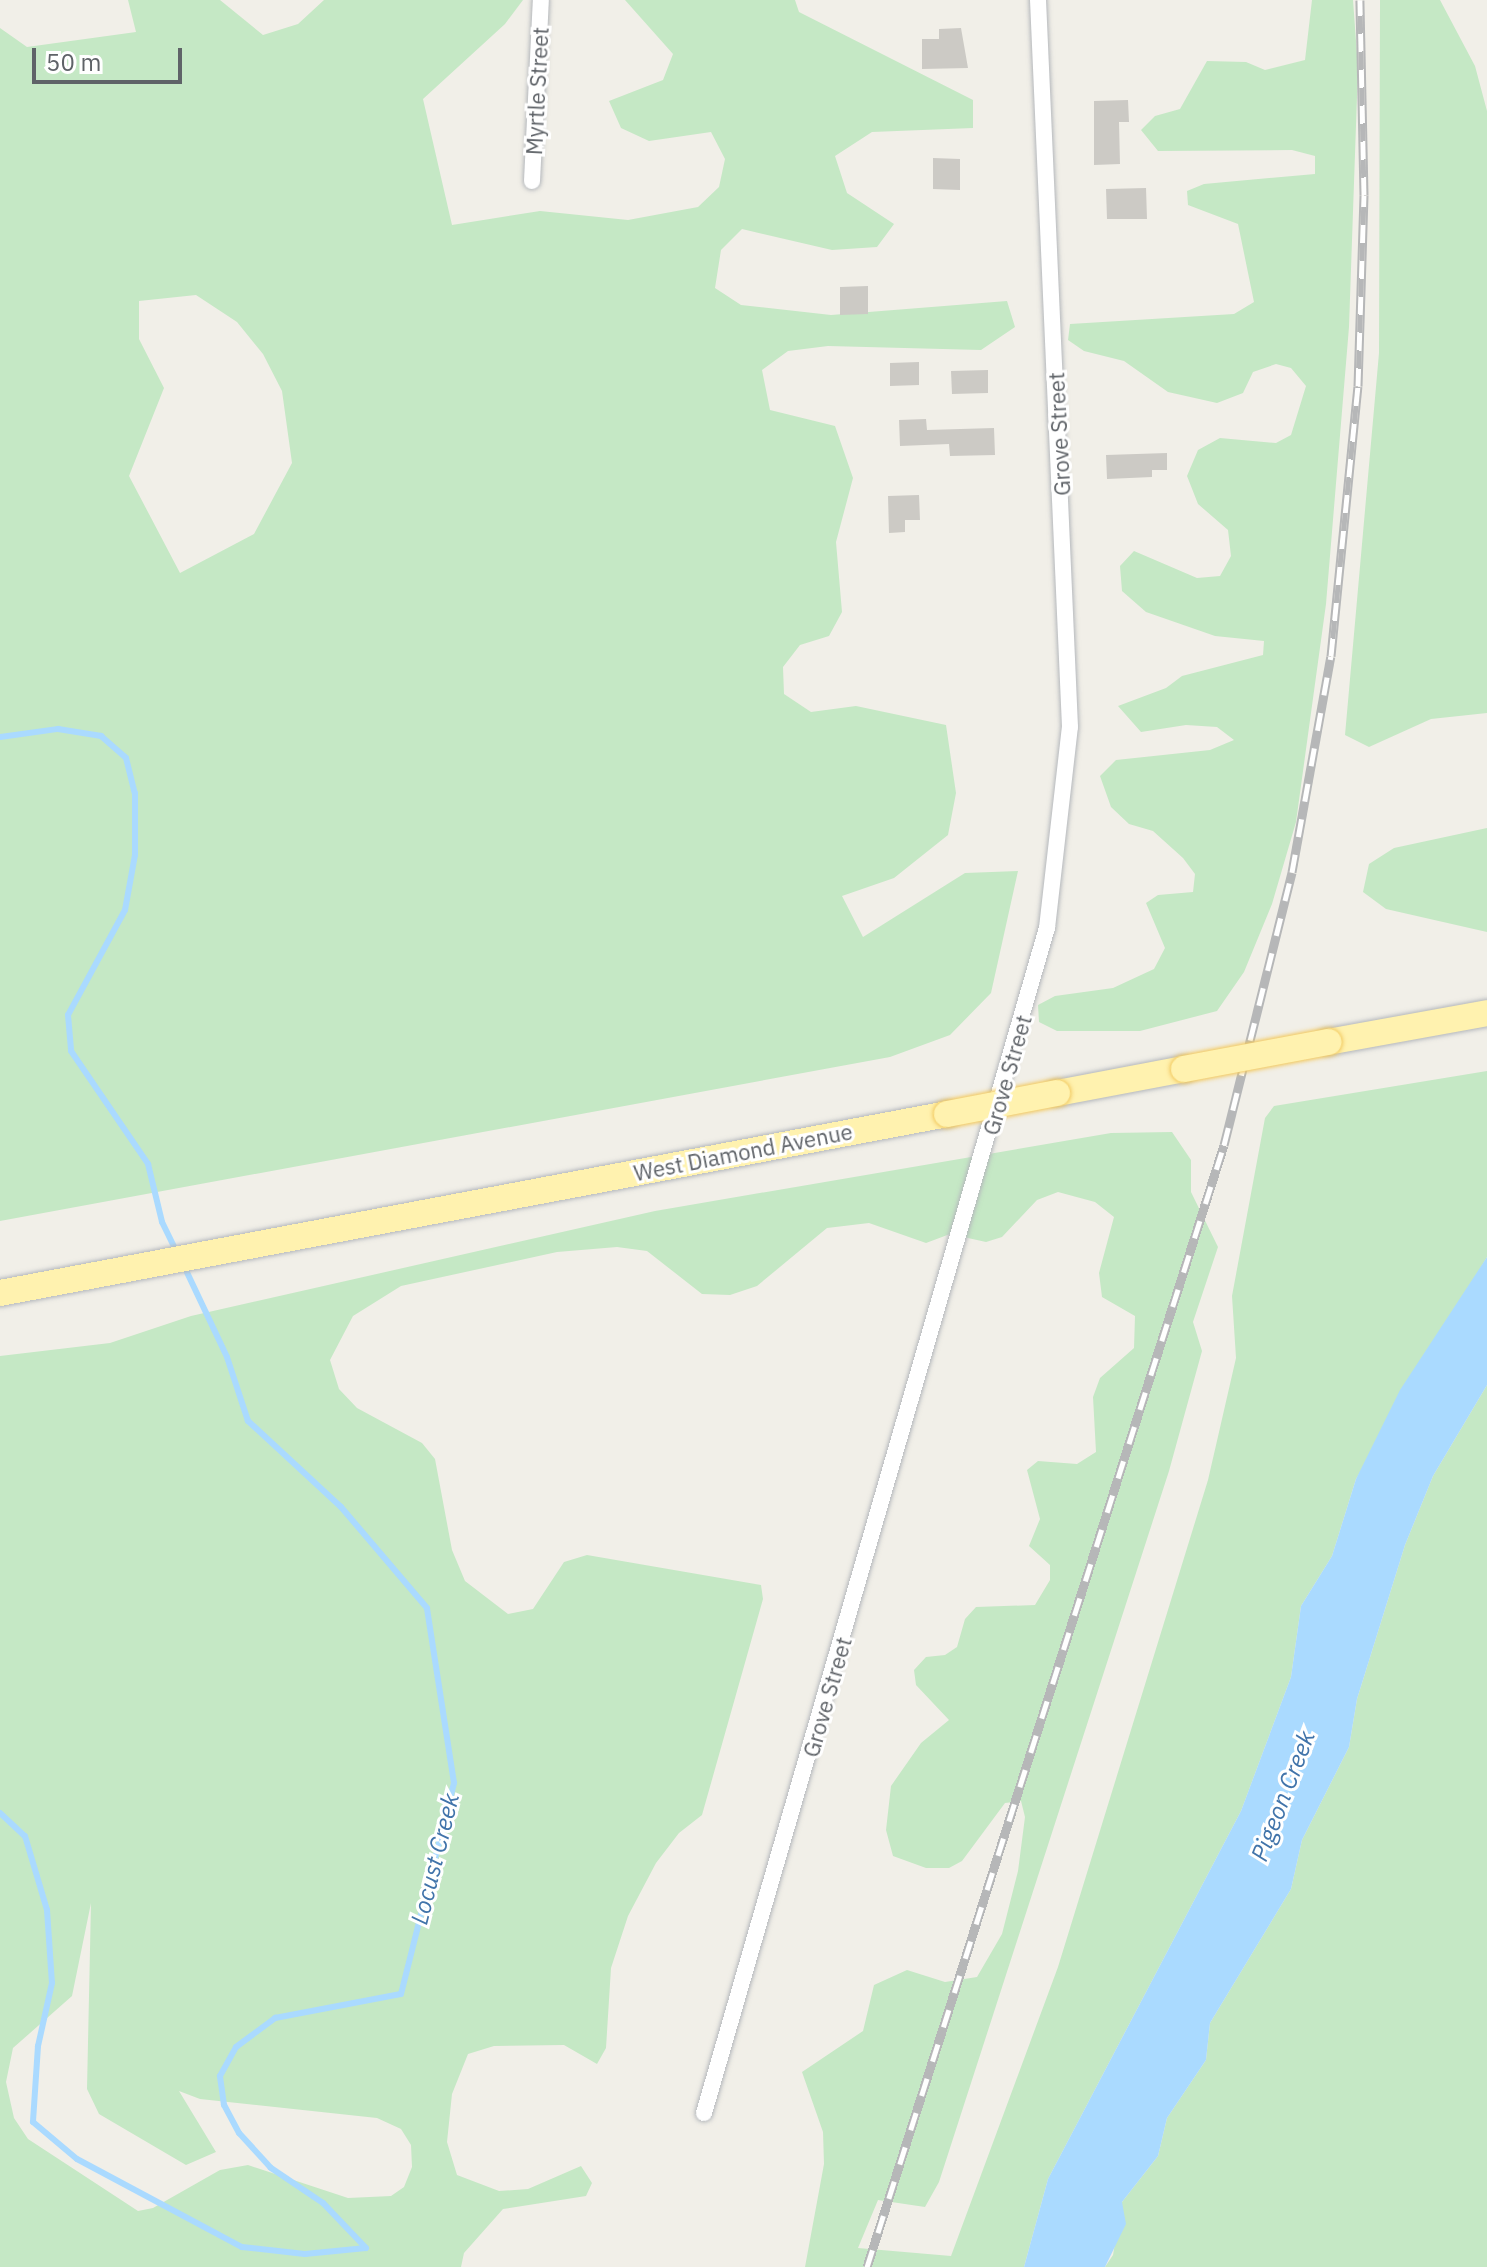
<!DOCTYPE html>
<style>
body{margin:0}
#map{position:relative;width:1487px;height:2267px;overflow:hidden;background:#f1efe8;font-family:"IBM Plex Sans",sans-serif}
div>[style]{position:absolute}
.green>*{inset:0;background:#c5e8c5}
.water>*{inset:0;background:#aadaff}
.stream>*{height:6px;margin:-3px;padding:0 3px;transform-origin:3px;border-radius:3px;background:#aadaff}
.building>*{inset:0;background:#cccac5}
.roads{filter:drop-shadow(0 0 2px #b5b8bc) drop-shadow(0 0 2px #b5b8bc)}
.street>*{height:16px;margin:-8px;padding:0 8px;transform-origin:8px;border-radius:8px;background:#fff}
.primary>*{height:26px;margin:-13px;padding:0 13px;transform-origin:13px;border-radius:13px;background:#fff2af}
.rail>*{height:9px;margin-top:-4.5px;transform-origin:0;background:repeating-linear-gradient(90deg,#fff 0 18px,#b6b7b8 0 36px);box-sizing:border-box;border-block:2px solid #b6b7b8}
.bridges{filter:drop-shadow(0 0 2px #f2c960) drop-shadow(0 0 2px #f2c960)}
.primary-bridge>*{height:26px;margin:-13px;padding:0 13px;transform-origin:13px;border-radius:13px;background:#fff2af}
span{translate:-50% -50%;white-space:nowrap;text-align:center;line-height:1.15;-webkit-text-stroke:6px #fff;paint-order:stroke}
.street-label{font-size:22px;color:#5f6368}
.water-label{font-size:24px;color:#4174aa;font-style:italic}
.scale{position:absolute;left:32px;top:48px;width:150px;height:36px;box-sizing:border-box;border:4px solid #5f6368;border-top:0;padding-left:10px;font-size:24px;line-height:28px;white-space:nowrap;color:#5f6368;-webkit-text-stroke:6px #fff;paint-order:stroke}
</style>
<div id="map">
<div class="green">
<div style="clip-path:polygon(evenodd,128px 0,220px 0,263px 35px,298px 24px,324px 0,523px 0,505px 24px,423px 99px,452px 225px,540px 211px,628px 220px,698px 207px,719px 187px,725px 159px,711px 132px,649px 141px,621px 128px,609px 101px,663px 80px,673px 54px,625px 0,795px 0,799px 12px,973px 100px,973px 128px,872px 132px,835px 156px,847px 193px,894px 224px,877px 247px,832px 250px,742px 229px,721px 250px,715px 288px,741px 305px,831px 315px,1007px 301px,1015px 327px,981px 350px,828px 346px,788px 351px,762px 370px,770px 410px,835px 426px,853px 478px,836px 542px,842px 612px,829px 636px,800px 645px,783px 667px,784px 694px,811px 712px,856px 706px,946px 725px,956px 793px,948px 835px,894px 878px,842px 896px,863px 937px,965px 873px,1018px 871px,991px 993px,950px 1035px,890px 1057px,0 1221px,0 28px,27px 47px,136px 32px,128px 0,196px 295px,237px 322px,263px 354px,282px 391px,292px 463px,254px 534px,180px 573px,129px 476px,164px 388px,139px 339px,139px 301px,196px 295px)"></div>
<div style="clip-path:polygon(1312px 0,1353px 0,1358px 68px,1349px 327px,1326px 604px,1296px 822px,1272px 904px,1244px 972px,1217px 1011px,1140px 1031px,1057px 1031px,1039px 1022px,1038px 1005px,1055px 996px,1113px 988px,1154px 969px,1165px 948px,1146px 903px,1158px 895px,1193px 892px,1195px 874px,1183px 858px,1153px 831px,1129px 824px,1111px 807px,1100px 776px,1116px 760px,1210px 750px,1234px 740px,1217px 727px,1186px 725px,1141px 732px,1118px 706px,1166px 688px,1182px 676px,1263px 655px,1264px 641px,1215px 636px,1146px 612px,1122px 591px,1120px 566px,1134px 551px,1197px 578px,1220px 576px,1231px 556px,1228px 530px,1198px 504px,1187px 476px,1198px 450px,1220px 438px,1276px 443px,1291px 435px,1306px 386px,1291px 368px,1276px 364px,1253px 372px,1243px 393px,1217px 403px,1168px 392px,1124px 361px,1084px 351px,1068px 340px,1070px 324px,1234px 314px,1254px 302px,1238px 224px,1188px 205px,1187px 191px,1204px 184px,1315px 174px,1315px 156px,1292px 150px,1158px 151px,1141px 130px,1155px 116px,1180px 109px,1207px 61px,1246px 62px,1265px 70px,1305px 60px)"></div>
<div style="clip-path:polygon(1380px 0,1440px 0,1475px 66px,1487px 111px,1487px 713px,1431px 719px,1369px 747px,1345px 735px,1379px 353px)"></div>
<div style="clip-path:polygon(1487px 828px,1487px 932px,1386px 909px,1363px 892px,1369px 864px,1394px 848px)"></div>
<div style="clip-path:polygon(evenodd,1487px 1071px,1487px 1257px,1356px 1479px,1332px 1556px,1301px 1606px,1291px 1677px,1241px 1811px,1048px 2179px,1024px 2267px,805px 2267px,824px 2164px,823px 2132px,802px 2072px,863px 2031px,874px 1985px,907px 1970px,945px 1982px,977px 1977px,1002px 1934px,1018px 1871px,1025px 1817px,1021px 1801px,1005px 1803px,962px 1861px,949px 1868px,926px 1868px,893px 1856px,886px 1830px,891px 1786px,921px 1743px,949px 1720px,916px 1685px,914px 1670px,926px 1657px,945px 1655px,957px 1647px,965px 1619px,976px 1607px,1035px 1605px,1050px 1580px,1050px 1565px,1029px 1546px,1040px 1519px,1027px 1470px,1038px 1461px,1077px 1464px,1096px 1452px,1093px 1397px,1100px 1378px,1134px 1348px,1135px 1316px,1102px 1297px,1099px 1273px,1114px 1217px,1095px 1202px,1058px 1192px,1037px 1200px,1002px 1237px,986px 1242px,950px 1234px,926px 1243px,869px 1223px,827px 1228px,757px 1286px,730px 1295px,702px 1294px,647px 1251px,617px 1247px,557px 1252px,401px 1286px,353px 1316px,330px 1360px,339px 1389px,357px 1408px,422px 1443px,435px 1459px,452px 1550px,465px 1581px,508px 1614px,533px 1609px,564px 1562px,587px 1555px,761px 1585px,763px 1599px,702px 1815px,679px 1833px,656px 1863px,628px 1916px,611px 1968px,606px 2048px,597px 2064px,564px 2045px,494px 2046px,468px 2054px,452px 2094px,447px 2142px,457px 2175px,499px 2191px,528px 2189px,581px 2166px,592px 2183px,586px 2196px,503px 2209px,464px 2253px,461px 2267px,0 2267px,0 1356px,110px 1343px,191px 1316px,655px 1211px,1111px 1133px,1172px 1132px,1191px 1160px,1191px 1192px,1218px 1247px,1193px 1322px,1202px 1351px,1169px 1471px,939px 2182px,925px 2207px,878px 2200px,858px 2248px,951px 2256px,1058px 1967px,1208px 1480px,1236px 1358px,1232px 1296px,1265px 1118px,1274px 1106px,1487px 1071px,91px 1903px,87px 2089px,99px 2114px,186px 2165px,216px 2152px,179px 2091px,200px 2099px,377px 2118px,401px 2129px,411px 2145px,412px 2167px,404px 2187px,391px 2196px,348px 2198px,248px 2165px,220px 2170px,153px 2208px,138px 2211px,28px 2139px,14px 2118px,6px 2082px,13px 2048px,72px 1996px,91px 1903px)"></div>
<div style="clip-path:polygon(1487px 1385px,1487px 2267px,1105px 2267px,1113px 2255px,1122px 2202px,1158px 2156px,1167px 2118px,1206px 2060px,1210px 2023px,1291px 1889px,1302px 1840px,1349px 1747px,1357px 1699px,1405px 1545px,1433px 1476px)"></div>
</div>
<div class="water">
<div style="clip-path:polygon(1487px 1257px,1487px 1385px,1433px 1476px,1405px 1545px,1357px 1699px,1349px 1747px,1302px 1840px,1291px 1889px,1210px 2023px,1206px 2060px,1167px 2118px,1158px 2156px,1122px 2202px,1126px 2224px,1105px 2267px,1024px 2267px,1048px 2179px,1241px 1811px,1291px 1677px,1301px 1606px,1332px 1556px,1356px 1479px,1400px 1390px)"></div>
</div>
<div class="stream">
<div style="left:0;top:737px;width:59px;rotate:-7.9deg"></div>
<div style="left:58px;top:729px;width:44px;rotate:9.2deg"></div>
<div style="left:101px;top:736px;width:33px;rotate:41deg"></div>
<div style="left:126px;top:758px;width:36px;rotate:76deg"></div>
<div style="left:135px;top:793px;width:62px;rotate:90deg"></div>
<div style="left:135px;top:855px;width:56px;rotate:100.3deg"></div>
<div style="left:125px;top:910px;width:119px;rotate:118.5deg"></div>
<div style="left:68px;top:1015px;width:36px;rotate:85deg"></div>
<div style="left:71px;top:1051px;width:137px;rotate:55.7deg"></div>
<div style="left:148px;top:1164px;width:60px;rotate:76.4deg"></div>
<div style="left:162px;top:1222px;width:34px;rotate:64deg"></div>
<div style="left:0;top:1813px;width:34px;rotate:43deg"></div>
<div style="left:25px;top:1836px;width:77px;rotate:73.4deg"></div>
<div style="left:47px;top:1910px;width:73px;rotate:86.1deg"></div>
<div style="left:52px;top:1983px;width:65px;rotate:102.5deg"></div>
<div style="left:38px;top:2046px;width:76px;rotate:93.8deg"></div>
<div style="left:33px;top:2122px;width:57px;rotate:40.1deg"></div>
<div style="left:77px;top:2159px;width:187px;rotate:28.1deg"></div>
<div style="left:242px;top:2247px;width:63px;rotate:6.3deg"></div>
<div style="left:305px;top:2254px;width:61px;rotate:-5.6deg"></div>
<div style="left:366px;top:2248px;width:62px;rotate:-133.7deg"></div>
<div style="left:323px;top:2203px;width:63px;rotate:-146.1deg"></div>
<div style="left:271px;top:2168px;width:47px;rotate:-132.4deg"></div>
<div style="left:239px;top:2133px;width:32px;rotate:-118deg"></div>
<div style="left:224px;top:2105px;width:29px;rotate:-98deg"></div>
<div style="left:220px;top:2076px;width:33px;rotate:-61deg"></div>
<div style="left:236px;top:2047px;width:49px;rotate:-36.6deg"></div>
<div style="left:275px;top:2018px;width:128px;rotate:-10.8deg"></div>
<div style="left:401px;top:1994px;width:218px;rotate:-75.9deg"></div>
<div style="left:454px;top:1783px;width:177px;rotate:-98.8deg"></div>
<div style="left:427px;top:1608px;width:133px;rotate:-130.4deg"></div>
<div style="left:341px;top:1507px;width:127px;rotate:-137.2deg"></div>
<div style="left:248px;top:1421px;width:67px;rotate:-108.2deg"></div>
<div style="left:227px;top:1357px;width:101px;rotate:-115.3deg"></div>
</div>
<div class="building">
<div style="clip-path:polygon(961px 28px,968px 68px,922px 69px,922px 39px,939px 39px,939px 29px)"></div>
<div style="clip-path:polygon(1128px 100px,1129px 122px,1119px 122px,1120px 164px,1094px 165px,1094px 101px)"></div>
<div style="clip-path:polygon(933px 158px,960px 159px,960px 190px,933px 189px)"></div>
<div style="clip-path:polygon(1146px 188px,1147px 219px,1107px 219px,1106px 189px)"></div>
<div style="clip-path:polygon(868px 286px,868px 314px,840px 315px,840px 287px)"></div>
<div style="clip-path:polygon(919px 362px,919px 385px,890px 386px,890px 363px)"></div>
<div style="clip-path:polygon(988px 370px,988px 393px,952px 394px,951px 371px)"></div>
<div style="clip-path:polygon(926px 419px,927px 430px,994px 428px,995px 455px,950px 456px,949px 444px,900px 446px,899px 420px)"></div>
<div style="clip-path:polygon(1167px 453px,1167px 470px,1152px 470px,1152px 477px,1107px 479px,1106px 455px)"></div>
<div style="clip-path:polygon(919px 495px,920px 520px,905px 520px,905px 532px,889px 533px,888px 496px)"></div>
</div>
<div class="roads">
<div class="street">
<div style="left:532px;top:181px;width:181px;rotate:-87.2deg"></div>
<div style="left:704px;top:2113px;width:1234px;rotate:-73.86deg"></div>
<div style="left:1047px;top:928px;width:202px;rotate:-83.5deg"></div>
<div style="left:1070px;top:727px;width:728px;rotate:-92.52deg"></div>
</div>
<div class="primary">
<div style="left:1328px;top:1042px;width:162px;rotate:-10.3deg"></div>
<div style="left:1057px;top:1093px;width:129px;rotate:-10.7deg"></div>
<div style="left:0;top:1293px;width:964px;rotate:-10.7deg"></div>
</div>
</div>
<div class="rail">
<div style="left:867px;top:2267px;width:1177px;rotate:-72.35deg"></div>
<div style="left:1224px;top:1145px;width:281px;rotate:-76deg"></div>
<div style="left:1292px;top:872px;width:219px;rotate:-79.8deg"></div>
<div style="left:1331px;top:656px;width:271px;rotate:-84.3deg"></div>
<div style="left:1358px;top:386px;width:191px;rotate:-88.2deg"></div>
<div style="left:1364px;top:195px;width:195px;rotate:-91.2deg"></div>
</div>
<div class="bridges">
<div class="primary-bridge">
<div style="left:1184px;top:1069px;width:147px;rotate:-10.6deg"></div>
<div style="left:947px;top:1114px;width:112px;rotate:-10.8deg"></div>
</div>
</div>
<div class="street-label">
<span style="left:537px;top:91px;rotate:-87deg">Myrtle Street</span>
<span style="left:1059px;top:434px;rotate:-93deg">Grove Street</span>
<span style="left:1007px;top:1075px;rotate:-74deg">Grove Street</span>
<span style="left:743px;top:1152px;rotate:-11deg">West Diamond Avenue</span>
<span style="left:827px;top:1697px;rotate:-74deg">Grove Street</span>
</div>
<div class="water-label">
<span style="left:1283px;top:1796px;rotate:-69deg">Pigeon Creek</span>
<span style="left:435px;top:1859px;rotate:-76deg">Locust Creek</span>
</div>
<div class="scale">50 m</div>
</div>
